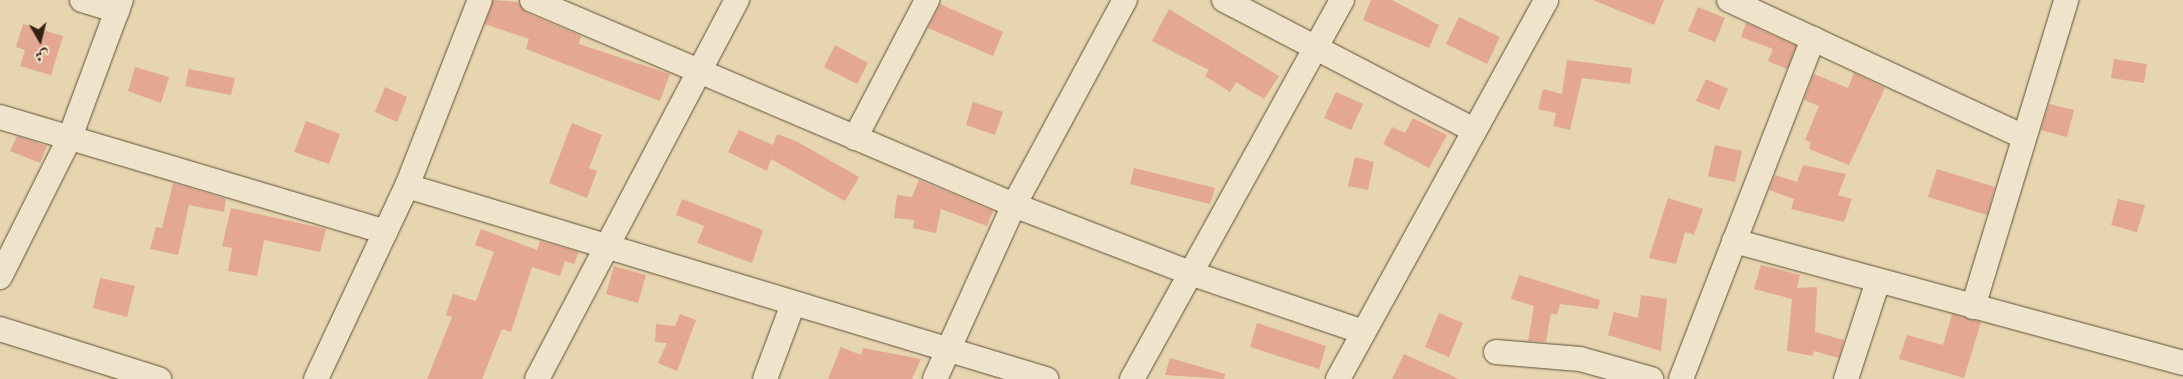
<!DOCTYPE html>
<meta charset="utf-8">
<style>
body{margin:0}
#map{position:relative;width:2183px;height:379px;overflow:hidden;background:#e6d5af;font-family:Alegreya,Amiri,serif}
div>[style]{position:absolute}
.building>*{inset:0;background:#e3a792}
.roads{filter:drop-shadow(0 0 1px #5f4f38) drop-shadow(0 0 1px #5f4f38)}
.minor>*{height:24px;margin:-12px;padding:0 12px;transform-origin:12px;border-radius:12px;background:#efe4cb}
span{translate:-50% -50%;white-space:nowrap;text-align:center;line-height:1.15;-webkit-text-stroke:4px #efe4cb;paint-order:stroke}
.north{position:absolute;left:15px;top:15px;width:50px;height:50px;-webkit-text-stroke:4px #efe4cb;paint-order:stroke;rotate:172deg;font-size:14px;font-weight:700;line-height:20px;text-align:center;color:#322211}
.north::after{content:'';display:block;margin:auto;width:18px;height:22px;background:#322211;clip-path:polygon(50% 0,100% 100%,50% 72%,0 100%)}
</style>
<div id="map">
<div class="building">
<div style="clip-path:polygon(493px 0,518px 2px,527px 13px,581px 36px,579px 44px,670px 74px,660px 101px,526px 49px,529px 39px,485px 24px)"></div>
<div style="clip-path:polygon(1371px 0,1392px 0,1439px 25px,1429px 48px,1363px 20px)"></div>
<div style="clip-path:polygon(1593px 0,1664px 0,1654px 25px)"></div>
<div style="clip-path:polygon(940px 4px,1003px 32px,993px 56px,928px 28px)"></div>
<div style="clip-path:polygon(1698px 7px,1725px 18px,1715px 42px,1688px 31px)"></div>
<div style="clip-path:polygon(1169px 9px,1279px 76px,1264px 99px,1236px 82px,1230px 92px,1205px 76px,1209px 70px,1152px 41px)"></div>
<div style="clip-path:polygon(1459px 17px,1500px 37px,1487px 64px,1446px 44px)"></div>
<div style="clip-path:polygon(1746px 23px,1796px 46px,1787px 69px,1768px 61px,1773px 49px,1741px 37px)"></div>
<div style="clip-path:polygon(23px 24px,63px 36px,51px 75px,20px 66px,25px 50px,16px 47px)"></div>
<div style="clip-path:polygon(835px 45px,868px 63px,857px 84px,824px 67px)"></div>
<div style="clip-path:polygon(2114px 59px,2147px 64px,2144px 83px,2111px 78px)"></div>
<div style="clip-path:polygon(1567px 60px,1632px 68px,1630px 84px,1582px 78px,1570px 130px,1553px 126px,1556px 113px,1538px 109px,1543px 89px,1562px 94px)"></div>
<div style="clip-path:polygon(135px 67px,169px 77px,161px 103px,128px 91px)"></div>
<div style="clip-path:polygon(189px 69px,235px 78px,231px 95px,185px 86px)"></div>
<div style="clip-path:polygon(1854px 73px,1885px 88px,1849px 165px,1809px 149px,1811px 142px,1805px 140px,1819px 106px,1804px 100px,1814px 74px,1848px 88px)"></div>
<div style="clip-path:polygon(1706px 79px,1728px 89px,1719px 110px,1696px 101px)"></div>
<div style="clip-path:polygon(385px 87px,407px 97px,397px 122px,375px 112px)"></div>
<div style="clip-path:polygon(1336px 92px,1363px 104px,1351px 130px,1324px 118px)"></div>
<div style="clip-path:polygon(973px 102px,1003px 112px,995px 135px,966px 125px)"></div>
<div style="clip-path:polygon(2049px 104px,2074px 110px,2067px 137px,2041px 130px)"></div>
<div style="clip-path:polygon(1413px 118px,1447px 135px,1429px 168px,1383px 144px,1392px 127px,1405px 133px)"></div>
<div style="clip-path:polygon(306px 121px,340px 134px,329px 164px,294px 152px)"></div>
<div style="clip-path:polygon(572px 123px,602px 135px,589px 168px,597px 171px,587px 198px,549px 183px)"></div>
<div style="clip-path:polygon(739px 130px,773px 145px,777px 134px,796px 141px,859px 177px,845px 201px,771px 159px,767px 171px,728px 152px)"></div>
<div style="clip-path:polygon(17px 136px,47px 146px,40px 163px,10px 151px)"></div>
<div style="clip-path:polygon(1715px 145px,1742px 151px,1735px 182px,1708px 176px)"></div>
<div style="clip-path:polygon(1355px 157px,1374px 162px,1368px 190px,1348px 186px)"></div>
<div style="clip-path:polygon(1803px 165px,1846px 174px,1838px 195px,1852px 199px,1844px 222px,1791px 209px,1794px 199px,1769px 190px,1775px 175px,1797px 182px)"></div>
<div style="clip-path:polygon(1134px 168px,1215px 188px,1210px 204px,1130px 184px)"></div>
<div style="clip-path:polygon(1937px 169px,1995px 187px,1987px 215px,1928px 197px)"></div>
<div style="clip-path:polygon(919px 180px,993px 211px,987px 226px,941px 209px,936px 233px,913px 228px,914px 220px,894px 218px,897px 195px,912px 197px)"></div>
<div style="clip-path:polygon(173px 183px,226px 199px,224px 212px,189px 205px,178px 255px,150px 249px,156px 227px,162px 228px)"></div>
<div style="clip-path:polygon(1668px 198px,1703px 209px,1694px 235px,1685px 232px,1676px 264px,1649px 258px)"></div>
<div style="clip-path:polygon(682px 199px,763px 230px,752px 263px,697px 243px,704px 226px,676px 215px)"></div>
<div style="clip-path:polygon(2118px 199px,2145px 205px,2137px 232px,2111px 225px)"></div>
<div style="clip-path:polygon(231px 208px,326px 229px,320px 252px,264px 240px,257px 276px,228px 271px,232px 248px,222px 246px)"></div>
<div style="clip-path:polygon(481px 229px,537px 250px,540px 241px,579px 252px,574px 264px,565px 261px,560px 276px,532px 267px,511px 332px,502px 329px,482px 379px,427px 379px,452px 317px,446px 315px,453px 294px,476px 301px,494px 252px,475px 245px)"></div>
<div style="clip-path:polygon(1761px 265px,1800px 275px,1797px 288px,1817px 287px,1815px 332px,1844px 340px,1839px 358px,1814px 351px,1813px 356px,1787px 351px,1792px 299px,1754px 289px)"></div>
<div style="clip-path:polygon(614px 266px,646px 275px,638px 303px,606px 294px)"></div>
<div style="clip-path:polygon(1519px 275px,1600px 300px,1598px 309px,1560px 304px,1557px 315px,1551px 313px,1546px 342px,1528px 341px,1534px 306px,1511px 299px)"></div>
<div style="clip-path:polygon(100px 278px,135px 286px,127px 317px,93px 308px)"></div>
<div style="clip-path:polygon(1641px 295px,1667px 299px,1661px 351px,1608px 335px,1614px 312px,1638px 318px)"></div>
<div style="clip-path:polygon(1439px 313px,1463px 323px,1449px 357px,1425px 347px)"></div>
<div style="clip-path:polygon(680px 314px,696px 320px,677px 371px,658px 363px,667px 343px,655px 342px,656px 324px,675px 326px)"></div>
<div style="clip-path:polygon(1952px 314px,1981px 322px,1964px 378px,1899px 359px,1907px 335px,1943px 345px)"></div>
<div style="clip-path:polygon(1257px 323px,1326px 346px,1319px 369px,1250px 347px)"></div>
<div style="clip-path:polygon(841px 347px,861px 355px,863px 348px,921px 359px,912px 379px,828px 379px)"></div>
<div style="clip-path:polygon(1404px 354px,1459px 379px,1392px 379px)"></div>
<div style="clip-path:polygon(1170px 358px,1225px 374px,1224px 379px,1165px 375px)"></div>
</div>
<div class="roads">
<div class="minor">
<div style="left:82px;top:0;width:37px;rotate:17deg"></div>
<div style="left:532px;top:0;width:524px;rotate:23.04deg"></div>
<div style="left:1014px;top:205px;width:189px;rotate:21.1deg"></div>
<div style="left:1190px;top:273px;width:183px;rotate:18.8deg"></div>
<div style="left:1224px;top:0;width:282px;rotate:27.5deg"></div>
<div style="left:1729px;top:0;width:325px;rotate:24.9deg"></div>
<div style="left:0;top:117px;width:402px;rotate:16.6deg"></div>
<div style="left:855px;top:138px;width:156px;rotate:-62.4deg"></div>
<div style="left:407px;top:186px;width:668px;rotate:16.81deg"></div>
<div style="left:1734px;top:241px;width:465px;rotate:15.2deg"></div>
<div style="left:0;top:277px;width:157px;rotate:-63.4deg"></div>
<div style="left:70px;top:137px;width:146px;rotate:-69.6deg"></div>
<div style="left:1973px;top:307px;width:321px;rotate:-73.1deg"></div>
<div style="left:0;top:329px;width:167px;rotate:17.5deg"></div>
<div style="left:1496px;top:352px;width:84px;rotate:4.8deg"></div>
<div style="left:1580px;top:359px;width:74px;rotate:15.7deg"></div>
<div style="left:316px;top:379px;width:213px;rotate:-64.8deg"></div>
<div style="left:407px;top:186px;width:200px;rotate:-68.6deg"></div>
<div style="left:537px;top:379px;width:429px;rotate:-62.2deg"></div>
<div style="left:765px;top:379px;width:80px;rotate:-69.5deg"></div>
<div style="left:935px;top:379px;width:191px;rotate:-65.6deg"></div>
<div style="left:1014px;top:205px;width:233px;rotate:-61.6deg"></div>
<div style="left:1132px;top:379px;width:433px;rotate:-61deg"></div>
<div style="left:1338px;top:379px;width:432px;rotate:-61.2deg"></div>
<div style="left:1681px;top:379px;width:365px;rotate:-68.8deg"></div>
<div style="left:1846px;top:379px;width:103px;rotate:-71.9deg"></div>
</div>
</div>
<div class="north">ش</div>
</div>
